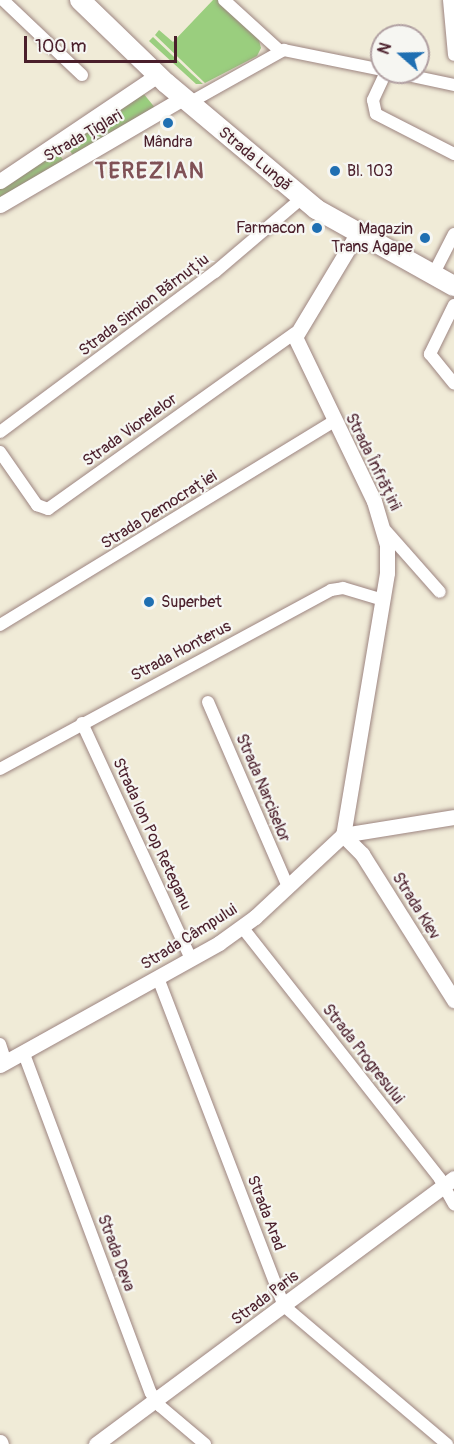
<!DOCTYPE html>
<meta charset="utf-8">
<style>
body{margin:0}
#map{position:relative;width:454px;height:1444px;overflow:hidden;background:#f0ebd7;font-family:Pangolin,sans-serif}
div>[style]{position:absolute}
.green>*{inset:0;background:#9ace7e}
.roads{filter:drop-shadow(0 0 2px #9d8581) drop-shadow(0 0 2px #9d8581)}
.minor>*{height:12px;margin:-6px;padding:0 6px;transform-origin:6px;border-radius:6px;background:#fff}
.tertiary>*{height:15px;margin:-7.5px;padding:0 7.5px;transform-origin:7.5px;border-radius:7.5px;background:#fff}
.primary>*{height:20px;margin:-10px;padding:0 10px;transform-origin:10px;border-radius:10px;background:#fff}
.dots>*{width:16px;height:16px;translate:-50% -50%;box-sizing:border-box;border:3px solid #f6f6f2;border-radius:50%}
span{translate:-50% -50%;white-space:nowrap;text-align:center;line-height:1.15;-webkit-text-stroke:4.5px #f6f6f2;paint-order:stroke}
.street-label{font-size:16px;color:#4a1f2b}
.poi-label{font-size:16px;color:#4a1f2b}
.left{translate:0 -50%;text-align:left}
.right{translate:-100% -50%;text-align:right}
.district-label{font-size:22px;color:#805156;font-weight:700;letter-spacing:1.5px}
.north{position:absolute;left:370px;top:24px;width:60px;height:60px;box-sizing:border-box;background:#f6f6f2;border:2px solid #b1a0a2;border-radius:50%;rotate:290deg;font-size:16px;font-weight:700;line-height:24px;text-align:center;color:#4a1f2b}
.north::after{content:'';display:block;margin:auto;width:21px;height:27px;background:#1f6fb2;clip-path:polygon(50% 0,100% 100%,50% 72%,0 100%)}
.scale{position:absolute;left:24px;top:36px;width:153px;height:27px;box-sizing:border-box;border:3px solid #4a1f2b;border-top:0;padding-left:8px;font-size:18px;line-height:21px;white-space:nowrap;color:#4a1f2b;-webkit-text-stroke:4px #f6f6f2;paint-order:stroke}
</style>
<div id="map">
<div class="green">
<div style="clip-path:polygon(213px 0,219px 0,259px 40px,261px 48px,257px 56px,205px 83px,155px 35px,159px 30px,173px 42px)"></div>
<div style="clip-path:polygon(153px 37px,192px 74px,203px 84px,196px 84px,149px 41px)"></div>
<div style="clip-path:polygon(143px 93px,156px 109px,74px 157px,65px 143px)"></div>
<div style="clip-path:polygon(56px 149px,65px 163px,0 202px,0 186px)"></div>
</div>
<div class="roads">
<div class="minor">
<div style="left:3px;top:0;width:109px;rotate:43.5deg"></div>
<div style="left:224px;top:0;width:76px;rotate:42.3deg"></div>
<div style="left:449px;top:0;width:55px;rotate:84.8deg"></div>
<div style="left:386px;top:72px;width:31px;rotate:115deg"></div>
<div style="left:373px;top:100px;width:14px;rotate:78deg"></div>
<div style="left:376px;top:114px;width:88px;rotate:27.1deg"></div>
<div style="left:393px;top:72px;width:62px;rotate:12deg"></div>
<div style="left:189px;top:103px;width:109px;rotate:-29.2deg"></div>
<div style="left:284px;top:50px;width:100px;rotate:11.5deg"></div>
<div style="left:433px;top:275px;width:46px;rotate:-62.9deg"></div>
<div style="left:454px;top:305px;width:55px;rotate:116.1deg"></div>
<div style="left:430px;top:354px;width:38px;rotate:51deg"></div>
<div style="left:0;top:432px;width:268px;rotate:-36.7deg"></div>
<div style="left:215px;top:272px;width:114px;rotate:-40.4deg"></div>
<div style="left:0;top:452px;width:65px;rotate:55.1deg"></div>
<div style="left:37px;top:505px;width:12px;rotate:20deg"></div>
<div style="left:48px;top:509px;width:303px;rotate:-35.5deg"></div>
<div style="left:386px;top:531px;width:81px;rotate:48.5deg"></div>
<div style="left:0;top:625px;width:391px;rotate:-31.4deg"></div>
<div style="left:208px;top:702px;width:202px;rotate:66.6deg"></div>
<div style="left:82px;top:723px;width:260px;rotate:65.2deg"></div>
<div style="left:0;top:769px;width:376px;rotate:-28.4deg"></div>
<div style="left:331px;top:590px;width:12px;rotate:-9deg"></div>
<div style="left:343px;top:588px;width:42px;rotate:16.7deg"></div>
<div style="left:242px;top:927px;width:320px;rotate:51.8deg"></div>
<div style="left:440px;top:1179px;width:29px;rotate:61deg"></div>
<div style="left:158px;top:978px;width:351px;rotate:69deg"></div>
<div style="left:284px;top:1306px;width:214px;rotate:40.3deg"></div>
<div style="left:0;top:1044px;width:19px;rotate:72deg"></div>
<div style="left:24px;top:1054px;width:362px;rotate:69.5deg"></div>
<div style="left:151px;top:1393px;width:16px;rotate:55deg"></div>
<div style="left:160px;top:1406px;width:59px;rotate:40.2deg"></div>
</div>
<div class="tertiary">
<div style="left:0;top:181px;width:190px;rotate:-33.9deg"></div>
<div style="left:0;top:205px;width:212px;rotate:-30.3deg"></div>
<div style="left:357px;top:234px;width:120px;rotate:121deg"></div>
<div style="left:295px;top:337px;width:182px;rotate:64.3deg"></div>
<div style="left:374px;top:501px;width:46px;rotate:73.5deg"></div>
<div style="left:387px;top:545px;width:28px;rotate:90deg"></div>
<div style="left:387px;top:573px;width:266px;rotate:99.5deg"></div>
<div style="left:343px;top:835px;width:27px;rotate:45deg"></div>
<div style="left:362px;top:854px;width:173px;rotate:57.8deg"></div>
<div style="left:0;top:1065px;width:251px;rotate:-29.1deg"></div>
<div style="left:219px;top:943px;width:44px;rotate:-35.8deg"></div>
<div style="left:255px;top:917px;width:120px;rotate:-43deg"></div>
<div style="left:343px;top:835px;width:112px;rotate:-9.2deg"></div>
<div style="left:0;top:1442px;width:2px;rotate:63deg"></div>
<div style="left:96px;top:1444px;width:446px;rotate:-36.6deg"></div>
</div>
<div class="primary">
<div style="left:80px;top:0;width:120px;rotate:44deg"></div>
<div style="left:166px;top:83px;width:196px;rotate:40deg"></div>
<div style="left:316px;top:209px;width:158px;rotate:29.2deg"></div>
</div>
</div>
<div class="dots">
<div style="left:168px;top:123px;background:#1f6fb2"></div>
<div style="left:335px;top:171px;background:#1f6fb2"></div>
<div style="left:317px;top:228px;background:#1f6fb2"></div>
<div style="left:425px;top:238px;background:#1f6fb2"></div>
<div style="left:149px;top:602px;background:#1f6fb2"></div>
</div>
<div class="street-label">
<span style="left:83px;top:136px;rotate:-30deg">Strada Țiglari</span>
<span style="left:255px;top:159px;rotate:40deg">Strada Lungă</span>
<span style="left:144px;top:305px;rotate:-37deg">Strada Simion Bărnuțiu</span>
<span style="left:130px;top:430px;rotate:-36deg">Strada Viorelelor</span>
<span style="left:373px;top:462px;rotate:64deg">Strada Înfrățirii</span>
<span style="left:159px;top:510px;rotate:-32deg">Strada Democrației</span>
<span style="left:181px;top:651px;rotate:-28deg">Strada Honterus</span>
<span style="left:263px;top:788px;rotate:67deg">Strada Narciselor</span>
<span style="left:152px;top:834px;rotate:65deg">Strada Ion Pop Reteganu</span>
<span style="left:416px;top:906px;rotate:58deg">Strada Kiev</span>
<span style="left:189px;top:937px;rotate:-32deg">Strada Câmpului</span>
<span style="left:363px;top:1054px;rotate:52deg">Strada Progresului</span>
<span style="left:266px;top:1213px;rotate:69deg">Strada Arad</span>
<span style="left:116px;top:1253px;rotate:70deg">Strada Deva</span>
<span style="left:265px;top:1298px;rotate:-37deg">Strada Paris</span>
</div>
<div class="poi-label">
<span style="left:168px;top:142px">Mândra</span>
<span class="left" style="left:347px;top:171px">Bl. 103</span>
<span class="right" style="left:305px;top:228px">Farmacon</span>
<span class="right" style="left:413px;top:238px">Magazin<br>Trans Agape</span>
<span class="left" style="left:161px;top:602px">Superbet</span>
</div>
<div class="district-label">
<span style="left:150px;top:172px">TEREZIAN</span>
</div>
<div class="north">N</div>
<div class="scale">100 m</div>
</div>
